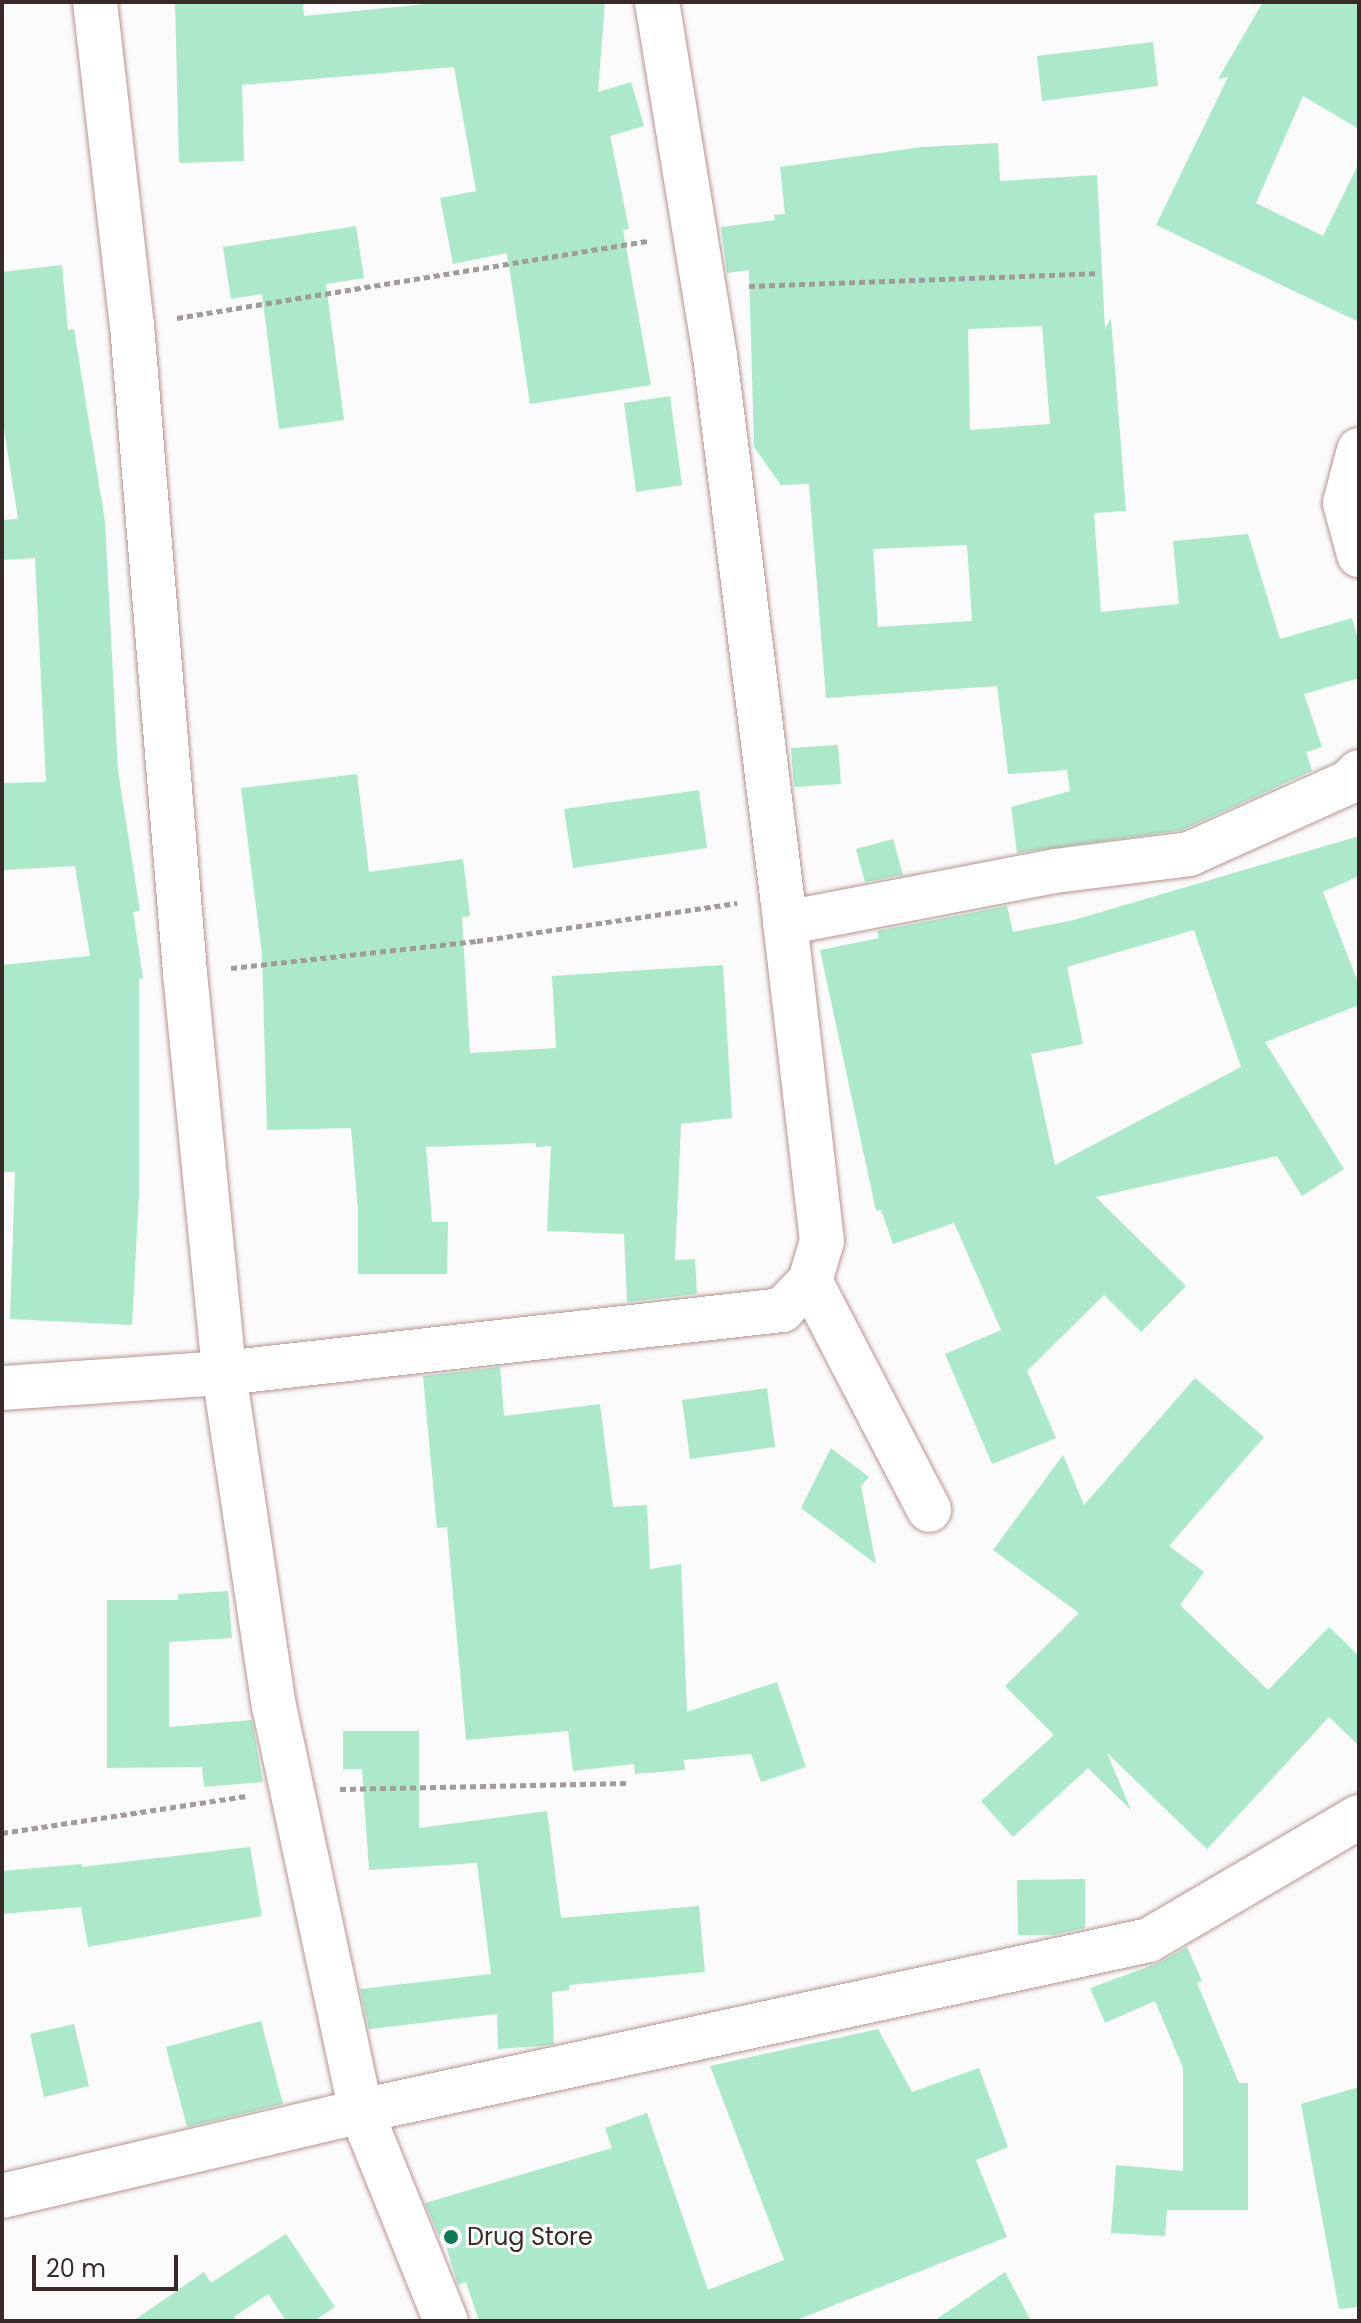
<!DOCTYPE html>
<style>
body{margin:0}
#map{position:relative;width:1361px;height:2323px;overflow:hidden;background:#fbfbfb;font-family:Poppins,sans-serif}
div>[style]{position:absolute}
.building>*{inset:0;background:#ace9cb}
.path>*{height:5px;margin-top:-2.5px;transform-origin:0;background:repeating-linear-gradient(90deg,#a19b9a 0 6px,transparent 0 10px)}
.roads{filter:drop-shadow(0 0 2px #b49391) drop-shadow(0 0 2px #b49391)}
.minor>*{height:44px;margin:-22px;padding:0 22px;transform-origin:22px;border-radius:22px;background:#fff}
.dots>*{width:22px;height:22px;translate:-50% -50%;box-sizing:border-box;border:4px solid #fff;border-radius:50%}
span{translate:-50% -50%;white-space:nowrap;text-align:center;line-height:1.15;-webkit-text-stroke:6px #fff;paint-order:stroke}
.poi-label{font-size:24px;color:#372a29}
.left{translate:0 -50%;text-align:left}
.frame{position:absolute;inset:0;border:4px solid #372a29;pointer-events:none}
.scale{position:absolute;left:32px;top:2255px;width:146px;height:36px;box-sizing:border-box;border:4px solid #372a29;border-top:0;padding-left:10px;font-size:24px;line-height:28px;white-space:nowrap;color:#372a29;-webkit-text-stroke:6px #fff;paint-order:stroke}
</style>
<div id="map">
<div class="building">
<div style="clip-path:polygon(175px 2px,303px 2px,304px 16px,447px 2px,605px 2px,598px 92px,631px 82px,644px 126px,610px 136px,629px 229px,623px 230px,651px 385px,530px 404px,507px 253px,453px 264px,440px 198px,476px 191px,454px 67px,242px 85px,244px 161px,179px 163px)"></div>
<div style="clip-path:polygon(1263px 2px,1359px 2px,1359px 129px,1303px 96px,1256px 203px,1323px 236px,1359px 163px,1359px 322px,1156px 225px,1228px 77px,1218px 79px)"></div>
<div style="clip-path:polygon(1153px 42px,1158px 86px,1042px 101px,1037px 56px)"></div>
<div style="clip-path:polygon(evenodd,998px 143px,1000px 181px,1097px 175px,1105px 329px,1111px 318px,1126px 511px,1094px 513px,1101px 612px,1179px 604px,1173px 541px,1248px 534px,1280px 639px,1352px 618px,1359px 642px,1359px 678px,1304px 694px,1322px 747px,1306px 752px,1312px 771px,1182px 830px,1017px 853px,1011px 807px,1070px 791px,1067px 770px,1008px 774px,997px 686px,826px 698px,809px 484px,781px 485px,754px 447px,749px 270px,727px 273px,721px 227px,775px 220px,774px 215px,785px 214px,780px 167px,922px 147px,998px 143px,1042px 326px,1050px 424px,970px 430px,968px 329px,1042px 326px,998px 143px,967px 545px,972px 621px,878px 627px,873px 549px,967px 545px)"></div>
<div style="clip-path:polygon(356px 226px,364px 278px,326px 284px,344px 420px,279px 429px,262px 294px,231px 299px,223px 247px)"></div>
<div style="clip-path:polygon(62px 265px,68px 330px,74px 329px,105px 522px,118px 771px,140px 911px,133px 912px,143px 978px,139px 979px,139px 1193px,132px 1325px,10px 1319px,15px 1172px,2px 1172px,2px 965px,90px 956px,75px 866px,2px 870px,2px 783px,46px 782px,35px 558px,2px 560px,2px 520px,18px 519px,2px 416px,2px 272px)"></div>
<div style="clip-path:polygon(670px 396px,682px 485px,636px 492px,624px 403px)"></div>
<div style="clip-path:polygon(838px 745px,841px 784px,794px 787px,791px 748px)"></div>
<div style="clip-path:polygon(357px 774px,369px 872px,463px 859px,470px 916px,462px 917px,470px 1053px,556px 1048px,552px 976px,723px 965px,732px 1118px,681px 1124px,675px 1260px,695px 1259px,697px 1294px,627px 1302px,624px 1234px,547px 1231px,551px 1146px,536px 1147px,536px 1143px,426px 1147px,432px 1222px,448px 1222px,447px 1274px,358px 1274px,358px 1211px,351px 1128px,267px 1130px,262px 954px,241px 788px)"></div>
<div style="clip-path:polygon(699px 790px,707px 848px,573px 868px,564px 809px)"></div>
<div style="clip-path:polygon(evenodd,1359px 836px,1359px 876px,1323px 892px,1359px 985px,1359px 1005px,1265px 1042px,1344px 1169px,1302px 1196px,1277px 1156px,1096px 1197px,1186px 1286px,1141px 1332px,1104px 1295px,1027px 1371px,1056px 1438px,992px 1464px,945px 1354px,1001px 1330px,954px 1223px,893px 1244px,881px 1210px,876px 1211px,820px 950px,879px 938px,877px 931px,1007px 906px,1013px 932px,1074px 920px,1359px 836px,1194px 930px,1241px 1067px,1055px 1165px,1031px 1054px,1083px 1044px,1067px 967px,1194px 930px)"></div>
<div style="clip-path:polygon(893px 839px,903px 875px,865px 882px,856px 849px)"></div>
<div style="clip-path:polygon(500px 1367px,504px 1416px,600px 1404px,613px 1507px,647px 1505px,650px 1569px,681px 1564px,687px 1712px,777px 1682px,806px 1767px,761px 1782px,751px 1754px,684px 1760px,685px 1770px,635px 1774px,634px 1764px,573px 1771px,568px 1731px,466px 1740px,447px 1527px,437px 1528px,423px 1376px)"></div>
<div style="clip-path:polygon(1195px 1378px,1264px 1437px,1169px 1546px,1204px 1572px,1180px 1605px,1268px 1690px,1329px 1627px,1359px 1656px,1359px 1746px,1329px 1717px,1207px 1849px,1107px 1753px,1131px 1810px,1088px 1768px,1013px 1837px,981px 1801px,1054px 1735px,1005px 1686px,1079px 1613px,993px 1550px,1063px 1455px,1084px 1505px)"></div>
<div style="clip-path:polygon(767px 1388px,775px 1447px,690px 1459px,682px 1400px)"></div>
<div style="clip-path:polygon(831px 1448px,869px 1477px,861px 1486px,876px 1564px,801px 1508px)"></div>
<div style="clip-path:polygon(228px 1591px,232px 1638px,169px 1642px,169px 1727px,252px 1720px,263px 1782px,204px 1787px,202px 1767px,107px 1768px,107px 1600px,178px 1600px,178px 1594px)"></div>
<div style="clip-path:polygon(343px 1731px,419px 1731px,419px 1828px,547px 1811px,561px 1918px,699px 1906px,705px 1972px,569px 1985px,569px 1990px,552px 1992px,554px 2044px,542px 2046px,498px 2049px,497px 2014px,369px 2029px,360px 1989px,491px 1974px,477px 1863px,369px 1870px,362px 1769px,343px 1769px)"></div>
<div style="clip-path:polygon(250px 1847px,262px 1916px,88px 1947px,81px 1907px,2px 1914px,2px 1871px,82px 1864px,82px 1867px)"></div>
<div style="clip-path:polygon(1085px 1879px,1085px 1928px,1054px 1935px,1018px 1935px,1017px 1880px)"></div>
<div style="clip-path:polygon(1187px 1947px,1202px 1981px,1197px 1983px,1239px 2083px,1248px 2083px,1248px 2210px,1167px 2210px,1165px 2236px,1111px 2233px,1116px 2165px,1183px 2171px,1183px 2068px,1155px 2001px,1105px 2023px,1090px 1988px,1161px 1962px)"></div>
<div style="clip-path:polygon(261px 2021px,283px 2104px,187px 2127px,166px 2047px)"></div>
<div style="clip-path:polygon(74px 2024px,89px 2086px,44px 2097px,30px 2034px)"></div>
<div style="clip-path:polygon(878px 2029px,912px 2092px,979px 2068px,1008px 2147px,976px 2160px,1007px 2237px,794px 2321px,479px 2321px,466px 2282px,458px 2285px,445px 2243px,442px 2244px,425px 2203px,612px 2148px,605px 2128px,647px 2113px,708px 2290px,784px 2260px,710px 2066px)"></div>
<div style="clip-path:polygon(1359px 2087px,1359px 2307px,1339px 2309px,1301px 2104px)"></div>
<div style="clip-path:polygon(286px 2234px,335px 2307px,314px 2321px,286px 2321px,268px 2294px,234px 2317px,237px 2321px,133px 2321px,204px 2272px,211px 2283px)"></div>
<div style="clip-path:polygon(1005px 2272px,1031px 2321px,934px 2321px)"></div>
</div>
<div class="path">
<div style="left:749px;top:286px;width:347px;rotate:-2.1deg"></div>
<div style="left:177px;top:318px;width:478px;rotate:-9.3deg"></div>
<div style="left:231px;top:968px;width:247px;rotate:-6.3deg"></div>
<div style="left:477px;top:941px;width:263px;rotate:-8.3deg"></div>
<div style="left:340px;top:1789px;width:288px;rotate:-1.2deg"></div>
<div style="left:2px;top:1833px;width:247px;rotate:-8.6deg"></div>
</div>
<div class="roads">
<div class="minor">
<div style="left:95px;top:2px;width:325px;rotate:83.5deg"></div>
<div style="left:132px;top:325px;width:650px;rotate:85.32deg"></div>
<div style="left:185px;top:973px;width:402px;rotate:84.4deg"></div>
<div style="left:224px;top:1373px;width:562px;rotate:-6.44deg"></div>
<div style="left:782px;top:1310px;width:40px;rotate:-46deg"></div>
<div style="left:810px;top:1281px;width:42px;rotate:-73.3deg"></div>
<div style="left:822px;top:1241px;width:347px;rotate:-96.6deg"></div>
<div style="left:782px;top:896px;width:544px;rotate:-97.07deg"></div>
<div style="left:715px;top:356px;width:359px;rotate:-99.3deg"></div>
<div style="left:1359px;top:450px;width:55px;rotate:104.8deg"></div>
<div style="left:1345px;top:503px;width:54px;rotate:74.9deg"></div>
<div style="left:785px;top:923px;width:275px;rotate:-10.9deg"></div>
<div style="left:1055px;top:871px;width:135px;rotate:-7.2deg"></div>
<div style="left:1189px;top:854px;width:175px;rotate:-24.2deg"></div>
<div style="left:1349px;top:782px;width:14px;rotate:-45deg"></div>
<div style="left:810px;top:1281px;width:258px;rotate:62.5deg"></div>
<div style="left:2px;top:1388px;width:223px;rotate:-3.9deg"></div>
<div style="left:224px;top:1373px;width:337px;rotate:81.5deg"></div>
<div style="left:274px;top:1706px;width:414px;rotate:77.9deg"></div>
<div style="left:361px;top:2111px;width:227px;rotate:68deg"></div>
<div style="left:2px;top:2196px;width:369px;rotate:-13.3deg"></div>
<div style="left:361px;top:2111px;width:806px;rotate:-12.24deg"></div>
<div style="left:1149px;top:1940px;width:243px;rotate:-30.4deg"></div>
</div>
</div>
<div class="dots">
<div style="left:451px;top:2237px;background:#0d7b56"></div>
</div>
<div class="poi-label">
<span class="left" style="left:467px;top:2237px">Drug Store</span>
</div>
<div class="frame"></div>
<div class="scale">20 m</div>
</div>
